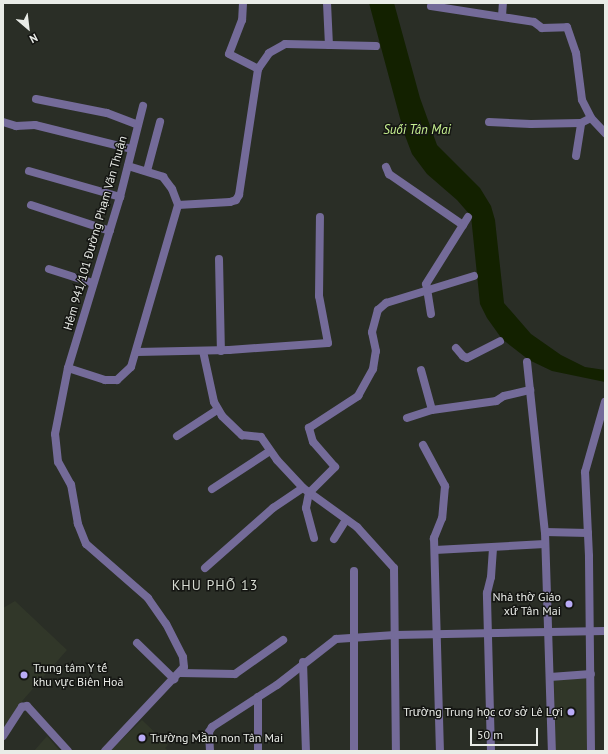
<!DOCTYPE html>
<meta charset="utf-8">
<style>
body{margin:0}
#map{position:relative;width:608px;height:754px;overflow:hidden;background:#2a2e26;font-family:"PT Sans",sans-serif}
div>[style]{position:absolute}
.built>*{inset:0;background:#313729}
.water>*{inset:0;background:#132100}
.street>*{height:8px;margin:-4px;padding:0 4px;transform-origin:4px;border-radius:4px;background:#746b99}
.dots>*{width:11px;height:11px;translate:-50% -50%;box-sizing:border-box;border:2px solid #141512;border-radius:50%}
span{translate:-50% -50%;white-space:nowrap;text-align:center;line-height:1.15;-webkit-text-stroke:3px #141512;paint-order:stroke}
.street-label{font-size:12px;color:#e9ece7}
.poi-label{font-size:12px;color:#e9ece7}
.right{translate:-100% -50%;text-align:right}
.left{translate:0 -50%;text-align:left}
.water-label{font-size:13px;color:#c7f191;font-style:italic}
.quarter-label{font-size:14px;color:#d6dbd1;letter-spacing:1px}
.frame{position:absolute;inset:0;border:4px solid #e9ece7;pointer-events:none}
.north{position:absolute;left:8px;top:8px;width:40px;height:40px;-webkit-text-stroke:3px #141512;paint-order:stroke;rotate:152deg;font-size:11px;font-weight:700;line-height:16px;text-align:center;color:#e9ece7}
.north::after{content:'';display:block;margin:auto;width:14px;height:18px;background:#e9ece7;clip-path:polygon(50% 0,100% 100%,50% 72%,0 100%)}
.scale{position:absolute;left:470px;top:728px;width:68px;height:18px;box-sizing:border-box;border:2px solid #e9ece7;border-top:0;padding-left:5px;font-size:12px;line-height:14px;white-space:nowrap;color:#e9ece7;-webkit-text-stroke:3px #141512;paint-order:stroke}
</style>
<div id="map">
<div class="built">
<div style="clip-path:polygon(15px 601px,67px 650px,23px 700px,3px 729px,3px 608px)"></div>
<div style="clip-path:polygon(587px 678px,588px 751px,555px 751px,554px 680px)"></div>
<div style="clip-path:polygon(142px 720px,168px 745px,165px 748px,168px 751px,110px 751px)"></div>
<div style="clip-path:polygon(47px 736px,60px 751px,34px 751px)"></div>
</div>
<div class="water">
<div style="clip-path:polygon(369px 3px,394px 3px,420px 98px,437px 145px,480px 188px,491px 206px,495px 220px,504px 303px,531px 334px,561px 355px,585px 367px,605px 370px,605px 382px,552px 371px,529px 360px,502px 339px,487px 318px,480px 304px,471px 216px,457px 200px,427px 174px,412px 154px,404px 133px)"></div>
</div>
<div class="street">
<div style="left:243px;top:3px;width:17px;rotate:93deg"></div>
<div style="left:242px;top:20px;width:36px;rotate:111deg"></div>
<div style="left:229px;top:54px;width:33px;rotate:27deg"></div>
<div style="left:327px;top:3px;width:42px;rotate:87.3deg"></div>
<div style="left:431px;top:6px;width:104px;rotate:8.8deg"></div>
<div style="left:534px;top:22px;width:10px;rotate:37deg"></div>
<div style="left:542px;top:28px;width:25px;rotate:-2deg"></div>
<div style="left:567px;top:27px;width:28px;rotate:71deg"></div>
<div style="left:576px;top:53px;width:47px;rotate:82.7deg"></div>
<div style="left:582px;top:100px;width:20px;rotate:63deg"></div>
<div style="left:591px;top:118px;width:21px;rotate:47deg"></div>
<div style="left:502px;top:16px;width:13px;rotate:-86deg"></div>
<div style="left:36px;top:99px;width:72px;rotate:11.2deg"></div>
<div style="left:107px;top:113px;width:33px;rotate:21deg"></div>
<div style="left:3px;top:122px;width:14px;rotate:17deg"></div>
<div style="left:16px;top:126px;width:19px;rotate:-3deg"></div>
<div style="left:35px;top:125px;width:99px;rotate:14deg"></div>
<div style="left:489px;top:122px;width:42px;rotate:2.7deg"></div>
<div style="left:531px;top:124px;width:50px;rotate:-1.1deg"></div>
<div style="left:581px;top:123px;width:11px;rotate:-27deg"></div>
<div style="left:576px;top:156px;width:33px;rotate:-81deg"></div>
<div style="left:128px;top:166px;width:37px;rotate:17deg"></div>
<div style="left:163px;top:177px;width:15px;rotate:53deg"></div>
<div style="left:172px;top:189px;width:17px;rotate:69deg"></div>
<div style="left:386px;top:167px;width:8px;rotate:67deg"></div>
<div style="left:389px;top:174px;width:90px;rotate:34.6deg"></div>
<div style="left:29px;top:171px;width:95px;rotate:15.9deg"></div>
<div style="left:147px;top:171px;width:51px;rotate:-75.1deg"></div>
<div style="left:31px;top:205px;width:83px;rotate:18.2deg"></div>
<div style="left:219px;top:259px;width:92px;rotate:88.8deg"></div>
<div style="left:49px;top:269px;width:46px;rotate:17.7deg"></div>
<div style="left:431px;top:314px;width:30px;rotate:-99deg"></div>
<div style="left:426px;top:284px;width:79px;rotate:-57.9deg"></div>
<div style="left:456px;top:348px;width:11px;rotate:49deg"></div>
<div style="left:463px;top:356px;width:4px;rotate:27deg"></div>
<div style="left:467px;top:358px;width:37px;rotate:-27deg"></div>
<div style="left:203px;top:351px;width:52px;rotate:77.8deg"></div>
<div style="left:214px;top:402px;width:16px;rotate:60deg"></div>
<div style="left:222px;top:416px;width:28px;rotate:44deg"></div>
<div style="left:242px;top:435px;width:19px;rotate:6deg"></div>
<div style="left:261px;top:437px;width:28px;rotate:55deg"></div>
<div style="left:277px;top:460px;width:38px;rotate:47deg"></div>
<div style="left:303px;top:488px;width:67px;rotate:35.8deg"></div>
<div style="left:357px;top:527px;width:55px;rotate:47.9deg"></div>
<div style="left:394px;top:568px;width:183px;rotate:89.4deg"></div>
<div style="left:137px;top:352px;width:92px;rotate:-1.2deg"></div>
<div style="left:229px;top:350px;width:99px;rotate:-4deg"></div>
<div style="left:328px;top:343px;width:48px;rotate:-100.8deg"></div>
<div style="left:319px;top:296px;width:79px;rotate:-89.3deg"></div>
<div style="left:527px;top:362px;width:171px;rotate:84deg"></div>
<div style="left:545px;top:532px;width:219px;rotate:88.2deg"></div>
<div style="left:68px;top:368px;width:39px;rotate:18deg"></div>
<div style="left:105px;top:380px;width:12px"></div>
<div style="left:117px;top:380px;width:19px;rotate:-43deg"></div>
<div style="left:131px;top:367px;width:169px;rotate:-73.8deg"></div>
<div style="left:178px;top:205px;width:52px;rotate:-3.3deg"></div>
<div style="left:230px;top:202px;width:6px;rotate:-18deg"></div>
<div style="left:236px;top:200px;width:6px;rotate:-59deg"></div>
<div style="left:239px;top:195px;width:127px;rotate:-81.4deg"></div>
<div style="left:258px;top:69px;width:19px;rotate:-55deg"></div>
<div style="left:269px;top:53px;width:18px;rotate:-29deg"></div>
<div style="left:285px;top:44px;width:91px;rotate:1.3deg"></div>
<div style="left:421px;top:370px;width:41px;rotate:74.6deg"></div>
<div style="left:407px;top:418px;width:26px;rotate:-18deg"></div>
<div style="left:432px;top:410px;width:65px;rotate:-8deg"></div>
<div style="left:496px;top:401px;width:9px;rotate:-32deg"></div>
<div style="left:504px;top:396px;width:27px;rotate:-13deg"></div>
<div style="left:177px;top:436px;width:48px;rotate:-33deg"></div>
<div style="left:423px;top:445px;width:47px;rotate:61.8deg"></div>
<div style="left:445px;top:486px;width:32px;rotate:95deg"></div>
<div style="left:442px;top:518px;width:22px;rotate:112deg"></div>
<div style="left:434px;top:538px;width:213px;rotate:88.4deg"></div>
<div style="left:212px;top:489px;width:69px;rotate:-33.2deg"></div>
<div style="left:545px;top:532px;width:43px;rotate:1.3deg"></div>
<div style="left:314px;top:538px;width:31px;rotate:-105deg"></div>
<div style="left:306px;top:508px;width:15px;rotate:-79deg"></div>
<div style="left:309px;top:493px;width:37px;rotate:-45deg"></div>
<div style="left:335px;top:467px;width:33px;rotate:-131deg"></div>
<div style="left:313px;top:442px;width:15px;rotate:-106deg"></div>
<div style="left:309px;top:428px;width:59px;rotate:-33.1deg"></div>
<div style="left:358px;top:396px;width:31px;rotate:-61deg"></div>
<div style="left:373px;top:369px;width:18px;rotate:-81deg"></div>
<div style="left:376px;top:351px;width:19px;rotate:-102deg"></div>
<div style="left:372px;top:332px;width:23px;rotate:-75deg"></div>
<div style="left:378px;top:310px;width:11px;rotate:-41deg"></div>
<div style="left:386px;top:303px;width:92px;rotate:-17.1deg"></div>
<div style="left:334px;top:539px;width:22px;rotate:-58deg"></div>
<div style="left:435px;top:550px;width:110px;rotate:-3.1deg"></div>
<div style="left:205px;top:568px;width:91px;rotate:-41.4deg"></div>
<div style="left:273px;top:508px;width:36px;rotate:-34deg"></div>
<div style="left:354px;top:571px;width:180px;rotate:90deg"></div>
<div style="left:137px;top:643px;width:52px;rotate:44.2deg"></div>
<div style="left:303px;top:662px;width:89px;rotate:88.1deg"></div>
<div style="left:180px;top:673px;width:55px;rotate:1deg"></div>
<div style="left:235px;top:674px;width:59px;rotate:-35.3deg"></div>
<div style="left:550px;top:677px;width:41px;rotate:-4.2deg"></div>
<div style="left:258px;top:697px;width:54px;rotate:90deg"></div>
<div style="left:3px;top:736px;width:35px;rotate:-57deg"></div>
<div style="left:22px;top:707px;width:5px;rotate:-11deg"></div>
<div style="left:27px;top:706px;width:61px;rotate:47.7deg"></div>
<div style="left:105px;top:751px;width:115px;rotate:-46.8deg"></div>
<div style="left:184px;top:667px;width:10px;rotate:-96deg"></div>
<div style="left:183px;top:657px;width:37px;rotate:-117deg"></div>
<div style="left:166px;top:624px;width:32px;rotate:-125deg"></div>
<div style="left:148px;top:598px;width:82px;rotate:-138.9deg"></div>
<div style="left:86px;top:544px;width:22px;rotate:-112deg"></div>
<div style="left:78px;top:524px;width:40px;rotate:-100deg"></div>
<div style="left:71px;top:485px;width:26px;rotate:-119deg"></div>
<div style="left:58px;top:462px;width:28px;rotate:-96deg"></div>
<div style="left:55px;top:434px;width:67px;rotate:-78.9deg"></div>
<div style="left:68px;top:368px;width:179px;rotate:-73.1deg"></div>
<div style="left:120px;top:197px;width:94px;rotate:-75.8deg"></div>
<div style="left:210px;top:751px;width:19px;rotate:-93deg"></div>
<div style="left:209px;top:732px;width:6px;rotate:-59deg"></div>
<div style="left:212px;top:727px;width:77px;rotate:-32.9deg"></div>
<div style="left:277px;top:685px;width:75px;rotate:-37.9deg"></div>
<div style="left:336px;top:639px;width:59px;rotate:-3.9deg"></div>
<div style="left:395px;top:635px;width:210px;rotate:-1.1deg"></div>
<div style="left:491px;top:751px;width:158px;rotate:-91.5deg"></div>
<div style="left:487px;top:593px;width:16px;rotate:-76deg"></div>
<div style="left:491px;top:577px;width:30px;rotate:-86deg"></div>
<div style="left:591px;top:751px;width:195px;rotate:-90.6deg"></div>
<div style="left:589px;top:556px;width:84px;rotate:-92.7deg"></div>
<div style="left:585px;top:472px;width:73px;rotate:-74.1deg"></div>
</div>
<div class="dots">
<div style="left:569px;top:604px;background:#b9abf7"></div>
<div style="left:24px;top:675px;background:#b9abf7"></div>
<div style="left:571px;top:712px;background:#b9abf7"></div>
<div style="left:142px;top:738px;background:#b9abf7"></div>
</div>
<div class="street-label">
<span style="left:95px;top:233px;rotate:-74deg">Hẻm 941/101 Đường Phạm Văn Thuận</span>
</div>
<div class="poi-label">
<span class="right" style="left:561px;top:604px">Nhà thờ Giáo<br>xứ Tân Mai</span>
<span class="left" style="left:33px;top:675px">Trung tâm Y tế<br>khu vực Biên Hoà</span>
<span class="right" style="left:563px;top:712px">Trường Trung học cơ sở Lê Lợi</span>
<span class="left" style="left:150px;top:738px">Trường Mầm non Tân Mai</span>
</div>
<div class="water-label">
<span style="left:417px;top:130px">Suối Tân Mai</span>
</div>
<div class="quarter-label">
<span style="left:215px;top:585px">KHU PHỐ 13</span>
</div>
<div class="frame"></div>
<div class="north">N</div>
<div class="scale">50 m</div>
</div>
